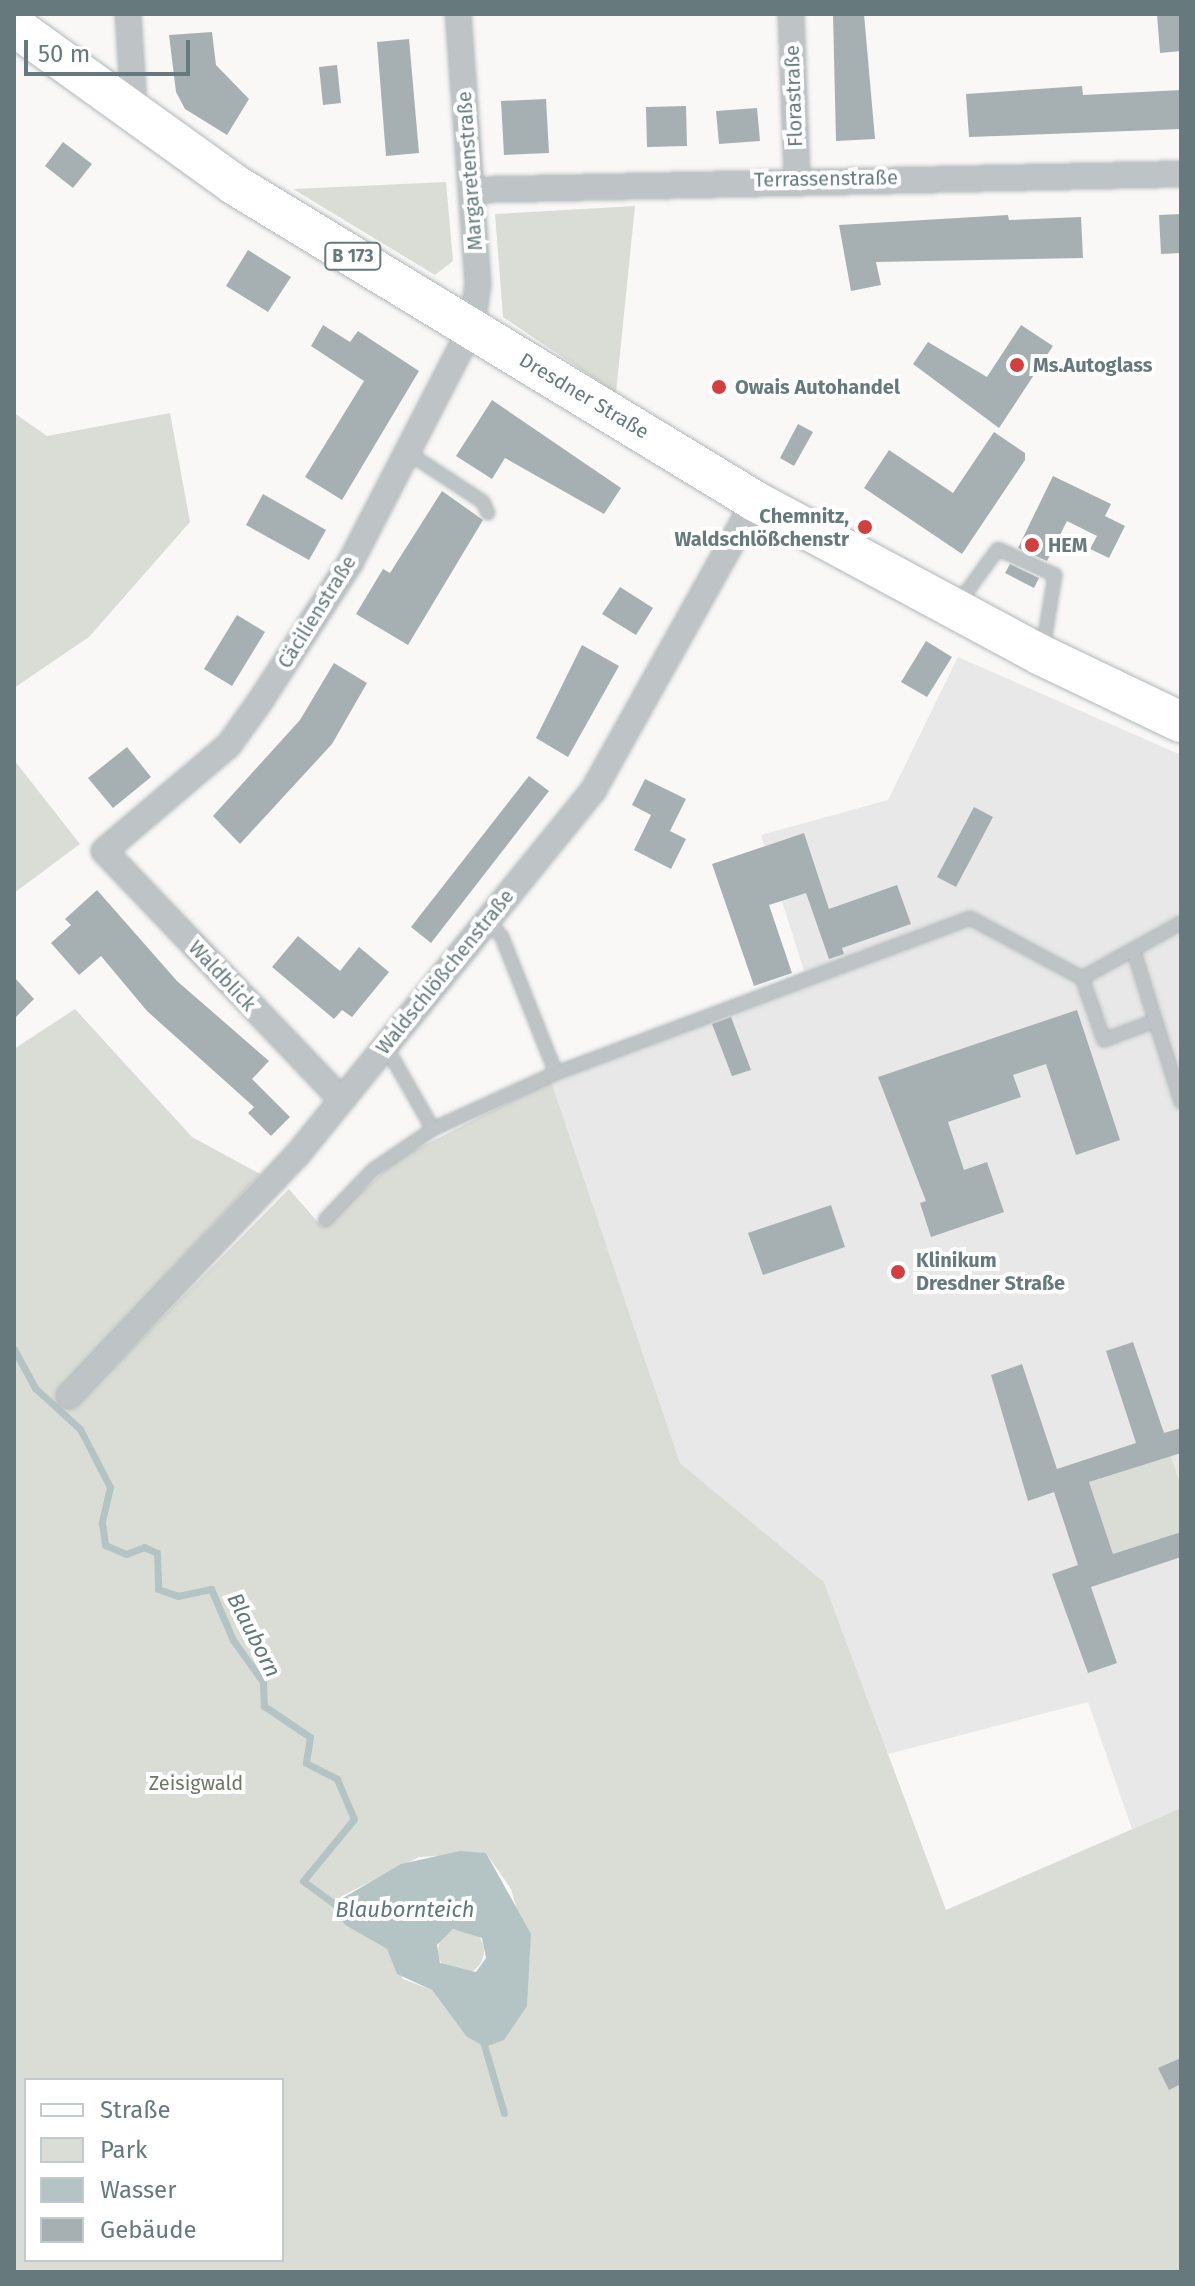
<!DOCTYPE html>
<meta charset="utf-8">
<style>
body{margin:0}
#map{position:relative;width:1195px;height:2286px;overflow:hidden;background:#f9f8f7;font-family:"Fira Sans",sans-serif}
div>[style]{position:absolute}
.built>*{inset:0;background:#e7e8e7}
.green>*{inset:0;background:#daddd6}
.round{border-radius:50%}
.water>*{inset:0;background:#b4c4c4}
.stream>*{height:7px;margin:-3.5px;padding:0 3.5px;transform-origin:3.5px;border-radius:3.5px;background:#b4c4c4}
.building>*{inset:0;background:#a6b0b3}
.roads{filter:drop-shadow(0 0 2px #b0b7b9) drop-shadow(0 0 2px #b0b7b9)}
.service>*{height:12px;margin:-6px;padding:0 6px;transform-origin:6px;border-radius:6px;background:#bec4c6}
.minor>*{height:24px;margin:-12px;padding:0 12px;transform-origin:12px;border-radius:12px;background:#bec4c6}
.primary>*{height:40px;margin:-20px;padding:0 20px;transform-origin:20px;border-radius:20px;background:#fff}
.dots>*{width:22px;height:22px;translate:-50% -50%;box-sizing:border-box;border:4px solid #fff;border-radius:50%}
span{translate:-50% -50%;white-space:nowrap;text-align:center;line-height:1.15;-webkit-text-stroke:8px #fff;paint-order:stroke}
.shield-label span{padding:2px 6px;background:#fff;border:2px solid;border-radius:6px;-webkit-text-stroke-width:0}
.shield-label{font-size:18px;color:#667a7e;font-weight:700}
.street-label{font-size:20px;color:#667a7e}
.poi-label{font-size:20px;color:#667a7e;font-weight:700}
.left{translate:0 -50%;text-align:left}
.right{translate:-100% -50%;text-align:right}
.park-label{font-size:20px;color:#6c7765}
.water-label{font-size:22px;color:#617878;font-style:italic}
.frame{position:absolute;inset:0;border:16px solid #667a7e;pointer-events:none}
.legend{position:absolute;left:24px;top:2078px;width:260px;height:184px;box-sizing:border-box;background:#fff;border:2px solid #c2cacb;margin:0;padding:10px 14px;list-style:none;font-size:24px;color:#667a7e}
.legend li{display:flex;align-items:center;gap:16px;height:40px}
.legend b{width:40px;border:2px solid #c2cacb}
.scale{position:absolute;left:24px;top:40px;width:166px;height:36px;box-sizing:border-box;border:4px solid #667a7e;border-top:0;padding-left:10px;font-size:24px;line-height:28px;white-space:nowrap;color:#667a7e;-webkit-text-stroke:6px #fff;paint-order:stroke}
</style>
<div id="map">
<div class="built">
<div style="clip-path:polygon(958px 657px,1181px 755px,1181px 1808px,1132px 1829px,1088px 1702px,888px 1754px,824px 1582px,680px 1463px,551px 1081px,804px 971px,761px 835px,888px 800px)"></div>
</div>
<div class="green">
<div style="clip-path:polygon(446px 182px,453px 261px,435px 275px,293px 189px)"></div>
<div style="clip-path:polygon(635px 206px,616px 393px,503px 317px,495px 214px)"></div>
<div style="clip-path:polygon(14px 413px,47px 436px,170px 413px,190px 522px,89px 637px,14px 688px)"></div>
<div style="clip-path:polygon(14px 760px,80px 844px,14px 893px)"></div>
<div style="clip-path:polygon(evenodd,75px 1009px,192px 1137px,260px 1174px,66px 1383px,85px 1396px,289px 1189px,322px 1227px,399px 1158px,551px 1081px,680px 1463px,824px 1582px,946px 1910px,1181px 1808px,1181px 2272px,14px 2272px,14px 1049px,75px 1009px,486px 1853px,511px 1889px,530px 1955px,527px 1976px,466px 2036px,432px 1990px,403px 1979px,387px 1949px,345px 1925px,340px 1897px,419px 1857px,486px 1853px,75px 1009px,26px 2080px,282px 2080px,282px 2260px,26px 2260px,26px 2080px)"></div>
<div style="clip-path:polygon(1171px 1456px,1181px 1487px,1181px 1532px,1113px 1554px,1089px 1482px)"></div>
<div class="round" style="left:438px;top:1928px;width:46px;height:46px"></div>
</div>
<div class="water">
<div style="clip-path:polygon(evenodd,460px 1851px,486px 1853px,531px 1934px,527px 2006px,504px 2040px,485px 2047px,466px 2036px,432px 1990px,397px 1974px,387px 1949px,345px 1925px,331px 1905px,401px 1864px,460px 1851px,453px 1929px,482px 1938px,486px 1958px,476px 1972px,440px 1963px,437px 1945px,453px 1929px)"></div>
</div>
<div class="stream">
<div style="left:14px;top:1349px;width:44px;rotate:61.7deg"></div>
<div style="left:35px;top:1388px;width:61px;rotate:42.3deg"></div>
<div style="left:80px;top:1429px;width:65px;rotate:62.7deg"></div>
<div style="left:110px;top:1487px;width:37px;rotate:103deg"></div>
<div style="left:102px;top:1523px;width:22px;rotate:82deg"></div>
<div style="left:105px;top:1545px;width:23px;rotate:23deg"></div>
<div style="left:126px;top:1554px;width:19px;rotate:-21deg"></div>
<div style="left:144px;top:1547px;width:14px;rotate:25deg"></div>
<div style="left:157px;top:1553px;width:36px;rotate:88deg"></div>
<div style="left:158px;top:1589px;width:21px;rotate:19deg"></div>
<div style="left:178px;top:1596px;width:34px;rotate:-12deg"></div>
<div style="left:211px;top:1589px;width:56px;rotate:66.7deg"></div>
<div style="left:233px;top:1640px;width:52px;rotate:54.5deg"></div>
<div style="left:263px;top:1682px;width:24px;rotate:88deg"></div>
<div style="left:264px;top:1706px;width:55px;rotate:34deg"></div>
<div style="left:310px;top:1737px;width:26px;rotate:99deg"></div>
<div style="left:306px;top:1763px;width:35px;rotate:27deg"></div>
<div style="left:337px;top:1779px;width:43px;rotate:67deg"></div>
<div style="left:354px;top:1819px;width:80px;rotate:129.4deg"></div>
<div style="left:303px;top:1881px;width:46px;rotate:36.1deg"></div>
<div style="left:482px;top:2038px;width:78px;rotate:73.7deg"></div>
</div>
<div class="building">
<div style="clip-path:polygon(833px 14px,864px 14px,875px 139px,836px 141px)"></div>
<div style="clip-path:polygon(1157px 14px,1181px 14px,1181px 51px,1160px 53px)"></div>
<div style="clip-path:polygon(212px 32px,216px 65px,249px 99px,227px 135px,185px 109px,176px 92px,169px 35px)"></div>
<div style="clip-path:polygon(409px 39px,419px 153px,386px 156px,377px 42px)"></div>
<div style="clip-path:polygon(337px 65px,341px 103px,323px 105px,319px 67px)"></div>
<div style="clip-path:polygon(1082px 86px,1083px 95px,1181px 90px,1181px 129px,969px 137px,966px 94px)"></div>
<div style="clip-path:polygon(546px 99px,549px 153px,504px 155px,501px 101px)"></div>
<div style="clip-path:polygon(686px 106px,687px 146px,647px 147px,646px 107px)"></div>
<div style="clip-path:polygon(757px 108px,760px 141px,719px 144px,716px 111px)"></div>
<div style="clip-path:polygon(63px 142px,92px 164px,73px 188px,45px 166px)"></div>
<div style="clip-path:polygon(1181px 214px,1181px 253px,1161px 254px,1159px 215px)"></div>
<div style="clip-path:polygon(1008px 215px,1009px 220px,1081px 217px,1083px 258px,876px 262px,881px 285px,851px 291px,839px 225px)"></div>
<div style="clip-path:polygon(248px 250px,291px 277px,268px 312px,226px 286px)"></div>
<div style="clip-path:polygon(323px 325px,350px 342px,358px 331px,419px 371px,342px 500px,305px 477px,364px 381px,311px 346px)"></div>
<div style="clip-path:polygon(1021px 325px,1053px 346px,999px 428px,913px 364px,928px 342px,987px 377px)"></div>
<div style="clip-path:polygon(492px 400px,621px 488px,604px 514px,505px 458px,492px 479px,456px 456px)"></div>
<div style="clip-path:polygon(798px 424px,813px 432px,794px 466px,780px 458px)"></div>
<div style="clip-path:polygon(994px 432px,1025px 453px,1025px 460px,962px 554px,864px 488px,889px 450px,953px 493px)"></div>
<div style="clip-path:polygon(1053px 476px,1111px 504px,1105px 516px,1125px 526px,1109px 558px,1090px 549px,1097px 536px,1067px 521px,1047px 561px,1018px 548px)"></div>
<div style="clip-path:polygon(442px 491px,483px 520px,408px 645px,356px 614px,383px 569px,390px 573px)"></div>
<div style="clip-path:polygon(263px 494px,326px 530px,309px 560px,246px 525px)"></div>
<div style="clip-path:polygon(1010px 564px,1039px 578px,1034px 588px,1005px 573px)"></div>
<div style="clip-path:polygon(620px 587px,653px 608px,636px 635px,602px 614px)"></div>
<div style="clip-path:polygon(237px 615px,265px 632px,232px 686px,204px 669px)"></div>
<div style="clip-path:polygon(926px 641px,952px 657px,927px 697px,901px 682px)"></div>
<div style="clip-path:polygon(582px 645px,619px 666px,568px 757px,536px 738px)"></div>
<div style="clip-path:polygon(334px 663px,367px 683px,332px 744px,240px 844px,213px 816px,300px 720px)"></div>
<div style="clip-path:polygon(127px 747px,151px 777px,113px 808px,88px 778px)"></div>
<div style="clip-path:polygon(529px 776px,549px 791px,431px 943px,411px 927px)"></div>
<div style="clip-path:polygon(645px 779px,686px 799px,670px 831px,686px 839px,671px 869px,634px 850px,651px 815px,632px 805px)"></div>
<div style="clip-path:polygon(974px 807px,993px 817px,956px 887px,937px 877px)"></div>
<div style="clip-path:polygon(804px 833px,829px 909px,897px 885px,911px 924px,842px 948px,844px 954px,829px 959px,806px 893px,769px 905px,792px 973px,754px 986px,712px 864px)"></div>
<div style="clip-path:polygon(97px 890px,177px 981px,269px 1061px,252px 1079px,290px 1117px,271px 1136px,248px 1113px,254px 1107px,147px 1011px,101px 956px,79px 975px,51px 943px,71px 925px,65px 919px)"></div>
<div style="clip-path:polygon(298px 936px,340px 971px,359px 947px,389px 972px,352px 1017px,342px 1010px,334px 1019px,272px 967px)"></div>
<div style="clip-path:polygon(14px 977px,34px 999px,14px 1019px)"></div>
<div style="clip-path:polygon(1077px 1010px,1120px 1140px,1076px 1155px,1046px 1064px,1013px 1075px,1021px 1097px,948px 1122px,964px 1170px,987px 1162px,1004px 1212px,931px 1237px,920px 1203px,926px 1201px,878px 1077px)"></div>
<div style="clip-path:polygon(731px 1017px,751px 1070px,732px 1076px,712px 1024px)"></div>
<div style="clip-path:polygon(831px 1205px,845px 1247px,763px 1275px,748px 1233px)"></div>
<div style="clip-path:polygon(1133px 1342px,1164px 1433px,1181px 1428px,1181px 1453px,1089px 1482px,1113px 1554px,1181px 1532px,1181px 1557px,1091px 1587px,1117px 1663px,1088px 1673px,1052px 1574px,1078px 1565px,1054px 1492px,1028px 1501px,991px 1375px,1022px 1364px,1057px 1469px,1136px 1443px,1106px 1351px)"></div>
<div style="clip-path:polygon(1181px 2058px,1181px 2084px,1169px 2090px,1158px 2068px)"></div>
</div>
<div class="roads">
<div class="service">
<div style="left:407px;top:452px;width:91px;rotate:33.3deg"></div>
<div style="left:483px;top:502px;width:12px;rotate:66deg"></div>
<div style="left:957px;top:605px;width:69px;rotate:-53.8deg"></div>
<div style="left:998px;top:549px;width:63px;rotate:24.5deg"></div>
<div style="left:1055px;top:575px;width:74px;rotate:99.3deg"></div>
<div style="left:1134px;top:952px;width:157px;rotate:72.6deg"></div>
<div style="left:1155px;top:1021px;width:54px;rotate:159.6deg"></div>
<div style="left:1104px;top:1040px;width:66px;rotate:-109.5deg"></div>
<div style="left:1082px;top:978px;width:113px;rotate:-29.1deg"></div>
<div style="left:385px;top:1045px;width:97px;rotate:60.3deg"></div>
<div style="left:433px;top:1129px;width:135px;rotate:-24.5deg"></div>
<div style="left:556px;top:1073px;width:146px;rotate:-111.7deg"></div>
<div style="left:502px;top:937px;width:23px;rotate:-131deg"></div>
<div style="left:556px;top:1073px;width:442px;rotate:-20.5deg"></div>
<div style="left:970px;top:918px;width:127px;rotate:28.2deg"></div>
<div style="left:325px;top:1220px;width:69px;rotate:-46.2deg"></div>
<div style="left:373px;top:1170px;width:73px;rotate:-34.3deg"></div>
</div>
<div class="minor">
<div style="left:791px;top:14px;width:165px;rotate:87.9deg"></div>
<div style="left:128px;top:109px;width:19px;rotate:-74deg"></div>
<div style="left:133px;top:91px;width:77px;rotate:-93.7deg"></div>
<div style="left:471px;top:190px;width:710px;rotate:-1.29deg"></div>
<div style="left:342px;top:1100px;width:344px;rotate:-133.7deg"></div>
<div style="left:104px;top:851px;width:162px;rotate:-40.3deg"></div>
<div style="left:228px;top:746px;width:57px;rotate:-54.3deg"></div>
<div style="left:261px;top:700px;width:163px;rotate:-57deg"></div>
<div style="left:350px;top:563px;width:266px;rotate:-62.7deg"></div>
<div style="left:472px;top:327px;width:43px;rotate:-82.1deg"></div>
<div style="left:478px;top:284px;width:271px;rotate:-94.2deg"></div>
<div style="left:69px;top:1396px;width:332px;rotate:-46.6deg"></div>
<div style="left:297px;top:1155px;width:471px;rotate:-50.9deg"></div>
<div style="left:594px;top:789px;width:330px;rotate:-60.8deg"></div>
</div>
<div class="primary">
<div style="left:14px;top:26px;width:272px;rotate:35.7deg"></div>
<div style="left:235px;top:185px;width:608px;rotate:31.29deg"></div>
<div style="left:755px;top:501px;width:325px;rotate:28.3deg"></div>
<div style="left:1041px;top:655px;width:155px;rotate:25.6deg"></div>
</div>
</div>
<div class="dots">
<div style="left:1017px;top:365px;background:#d1403f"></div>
<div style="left:719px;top:387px;background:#d1403f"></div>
<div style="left:865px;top:527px;background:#d1403f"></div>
<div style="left:1032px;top:545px;background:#d1403f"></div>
<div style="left:898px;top:1272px;background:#d1403f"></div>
</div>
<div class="shield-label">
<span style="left:353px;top:256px">B 173</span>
</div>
<div class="street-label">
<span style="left:794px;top:96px;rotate:-92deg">Florastraße</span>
<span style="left:470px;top:171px;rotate:-94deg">Margaretenstraße</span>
<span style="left:826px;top:179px;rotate:-1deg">Terrassenstraße</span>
<span style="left:584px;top:396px;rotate:31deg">Dresdner Straße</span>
<span style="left:317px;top:612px;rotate:-58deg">Cäcilienstraße</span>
<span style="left:445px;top:972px;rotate:-51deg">Waldschlößchenstraße</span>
<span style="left:222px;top:976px;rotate:47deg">Waldblick</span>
</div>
<div class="poi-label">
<span class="left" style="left:1033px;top:365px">Ms.Autoglass</span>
<span class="left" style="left:735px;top:387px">Owais Autohandel</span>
<span class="right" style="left:849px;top:528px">Chemnitz,<br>Waldschlößchenstr</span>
<span class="left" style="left:1048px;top:545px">HEM</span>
<span class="left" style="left:916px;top:1272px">Klinikum<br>Dresdner Straße</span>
</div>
<div class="park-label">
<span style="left:196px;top:1783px">Zeisigwald</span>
</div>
<div class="water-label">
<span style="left:254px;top:1635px;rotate:63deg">Blauborn</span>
<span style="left:405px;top:1910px">Blaubornteich</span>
</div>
<div class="frame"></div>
<ul class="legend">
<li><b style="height:10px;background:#fff"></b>Straße</li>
<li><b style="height:22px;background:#daddd6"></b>Park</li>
<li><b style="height:22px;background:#b4c4c4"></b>Wasser</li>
<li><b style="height:22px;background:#a6b0b3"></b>Gebäude</li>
</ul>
<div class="scale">50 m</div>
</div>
